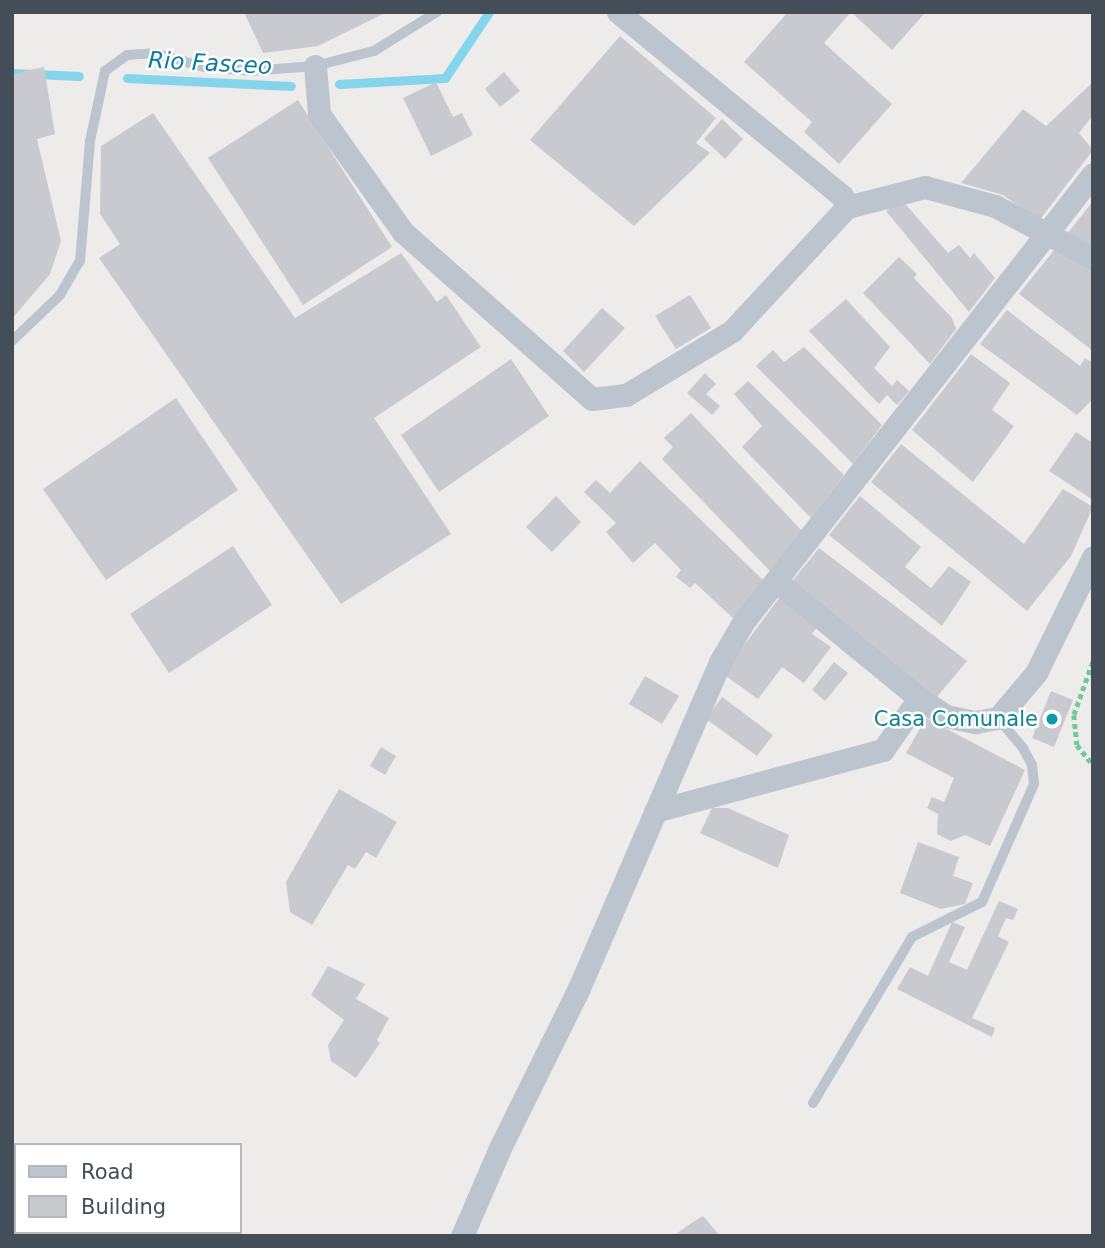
<!DOCTYPE html>
<style>
body{margin:0}
#map{position:relative;width:1105px;height:1248px;overflow:hidden;background:#eeebeb;font-family:"DejaVu Sans",sans-serif}
div>[style]{position:absolute}
.stream>*{height:9px;margin:-4.5px;padding:0 4.5px;transform-origin:4.5px;border-radius:4.5px;background:#84d4eb}
.building>*{inset:0;background:#c8cad0}
.path>*{height:4.5px;margin-top:-2.25px;transform-origin:0;background:repeating-linear-gradient(90deg,#6fcb9f 0 5px,transparent 0 8.5px)}
.service>*{height:10px;margin:-5px;padding:0 5px;transform-origin:5px;border-radius:5px;background:#bcc5ce}
.minor>*{height:23px;margin:-11.5px;padding:0 11.5px;transform-origin:11.5px;border-radius:11.5px;background:#bcc5ce}
.dots>*{width:19px;height:19px;translate:-50% -50%;box-sizing:border-box;border:4px solid #fff;border-radius:50%}
span{translate:-50% -50%;white-space:nowrap;text-align:center;line-height:1.15;-webkit-text-stroke:5px #fff;paint-order:stroke}
.culture-label{font-size:21px;color:#0d838f}
.right{translate:-100% -50%;text-align:right}
.water-label{font-size:23px;color:#0b7c9d;font-style:italic}
.frame{position:absolute;inset:0;border:14px solid #444e58;pointer-events:none}
.legend{position:absolute;left:14px;top:1143px;width:228px;height:91px;box-sizing:border-box;background:#fff;border:2px solid #b4b8bc;margin:0;padding:9px 12px;list-style:none;font-size:21px;color:#444e58}
.legend li{display:flex;align-items:center;gap:14px;height:35px}
.legend b{width:35px;border:2px solid #b4b8bc}
</style>
<div id="map">
<div class="stream">
<div style="left:12px;top:73px;width:67px;rotate:2.6deg"></div>
<div style="left:127px;top:78px;width:164px;rotate:2.8deg"></div>
<div style="left:339px;top:84px;width:106px;rotate:-3.2deg"></div>
<div style="left:445px;top:78px;width:79px;rotate:-56.3deg"></div>
</div>
<div class="building">
<div style="clip-path:polygon(244px 12px,387px 12px,318px 46px,263px 53px)"></div>
<div style="clip-path:polygon(788px 12px,922px 12px,924px 14px,892px 50px,851px 12px,824px 43px,892px 104px,839px 164px,804px 132px,812px 122px,744px 62px)"></div>
<div style="clip-path:polygon(620px 36px,716px 118px,696px 143px,710px 153px,634px 226px,530px 140px)"></div>
<div style="clip-path:polygon(44px 67px,55px 134px,37px 139px,61px 241px,50px 274px,12px 319px,12px 74px)"></div>
<div style="clip-path:polygon(504px 72px,520px 91px,500px 107px,485px 89px)"></div>
<div style="clip-path:polygon(436px 82px,453px 117px,462px 113px,473px 135px,431px 156px,403px 98px)"></div>
<div style="clip-path:polygon(1093px 82px,1093px 115px,1079px 133px,1093px 150px,1039px 221px,1003px 195px,961px 183px,1023px 109px,1046px 126px)"></div>
<div style="clip-path:polygon(298px 100px,392px 247px,303px 305px,208px 158px)"></div>
<div style="clip-path:polygon(153px 113px,295px 318px,401px 253px,437px 302px,446px 295px,481px 347px,374px 418px,451px 534px,341px 604px,99px 258px,120px 244px,100px 214px,101px 146px)"></div>
<div style="clip-path:polygon(722px 119px,743px 139px,725px 159px,704px 139px)"></div>
<div style="clip-path:polygon(901px 199px,948px 253px,959px 245px,970px 258px,974px 253px,995px 278px,969px 312px,886px 211px)"></div>
<div style="clip-path:polygon(1093px 201px,1093px 250px,1067px 234px)"></div>
<div style="clip-path:polygon(1055px 249px,1076px 262px,1081px 256px,1093px 265px,1093px 351px,1019px 294px)"></div>
<div style="clip-path:polygon(899px 257px,917px 274px,914px 278px,952px 318px,956px 329px,930px 364px,863px 293px)"></div>
<div style="clip-path:polygon(690px 295px,711px 328px,676px 349px,655px 316px)"></div>
<div style="clip-path:polygon(846px 299px,890px 347px,874px 368px,892px 386px,897px 380px,909px 391px,897px 405px,887px 395px,879px 404px,809px 331px)"></div>
<div style="clip-path:polygon(602px 308px,625px 328px,584px 372px,563px 351px)"></div>
<div style="clip-path:polygon(1007px 310px,1080px 366px,1085px 358px,1093px 363px,1093px 399px,1077px 415px,980px 344px)"></div>
<div style="clip-path:polygon(804px 347px,882px 425px,853px 464px,756px 366px,773px 350px,784px 362px)"></div>
<div style="clip-path:polygon(971px 354px,1010px 383px,992px 410px,1014px 426px,973px 482px,912px 430px)"></div>
<div style="clip-path:polygon(511px 359px,549px 416px,439px 492px,401px 435px)"></div>
<div style="clip-path:polygon(705px 373px,716px 384px,706px 394px,720px 406px,712px 415px,687px 393px)"></div>
<div style="clip-path:polygon(748px 381px,844px 475px,811px 518px,742px 447px,762px 426px,734px 394px)"></div>
<div style="clip-path:polygon(176px 398px,238px 490px,106px 580px,43px 489px)"></div>
<div style="clip-path:polygon(691px 413px,802px 531px,770px 571px,662px 459px,673px 447px,664px 438px)"></div>
<div style="clip-path:polygon(1076px 432px,1093px 443px,1093px 500px,1049px 471px)"></div>
<div style="clip-path:polygon(901px 444px,1024px 544px,1063px 489px,1093px 507px,1071px 556px,1027px 611px,871px 482px)"></div>
<div style="clip-path:polygon(640px 461px,763px 580px,734px 619px,695px 583px,690px 588px,676px 577px,681px 570px,655px 543px,633px 563px,606px 532px,616px 523px,584px 492px,596px 480px,610px 493px)"></div>
<div style="clip-path:polygon(556px 496px,581px 522px,552px 552px,526px 527px)"></div>
<div style="clip-path:polygon(860px 496px,921px 547px,905px 567px,931px 588px,949px 566px,971px 582px,942px 626px,829px 535px)"></div>
<div style="clip-path:polygon(233px 546px,272px 605px,169px 673px,130px 614px)"></div>
<div style="clip-path:polygon(819px 548px,967px 661px,936px 698px,790px 584px)"></div>
<div style="clip-path:polygon(779px 598px,818px 626px,812px 634px,831px 647px,804px 683px,782px 667px,758px 699px,723px 674px)"></div>
<div style="clip-path:polygon(834px 662px,848px 673px,825px 701px,812px 690px)"></div>
<div style="clip-path:polygon(645px 676px,679px 696px,662px 724px,629px 704px)"></div>
<div style="clip-path:polygon(1051px 691px,1073px 700px,1054px 747px,1032px 738px)"></div>
<div style="clip-path:polygon(722px 697px,773px 735px,757px 756px,706px 719px)"></div>
<div style="clip-path:polygon(926px 718px,1025px 770px,990px 846px,965px 835px,951px 841px,937px 834px,938px 814px,927px 808px,932px 797px,944px 802px,954px 778px,906px 753px)"></div>
<div style="clip-path:polygon(381px 747px,396px 756px,385px 775px,370px 766px)"></div>
<div style="clip-path:polygon(339px 789px,397px 822px,376px 858px,366px 852px,355px 869px,348px 865px,312px 925px,290px 912px,286px 882px)"></div>
<div style="clip-path:polygon(712px 808px,728px 808px,789px 835px,778px 868px,700px 833px)"></div>
<div style="clip-path:polygon(918px 842px,959px 857px,953px 876px,973px 883px,965px 904px,941px 909px,900px 893px)"></div>
<div style="clip-path:polygon(999px 901px,1018px 909px,1013px 920px,1006px 918px,998px 936px,1009px 942px,972px 1018px,995px 1028px,992px 1037px,897px 989px,910px 967px,928px 976px,952px 922px,965px 927px,949px 962px,967px 970px)"></div>
<div style="clip-path:polygon(328px 966px,365px 984px,356px 999px,389px 1018px,377px 1040px,380px 1043px,356px 1078px,331px 1061px,328px 1045px,344px 1020px,311px 995px)"></div>
<div style="clip-path:polygon(703px 1216px,720px 1236px,676px 1234px,690px 1224px)"></div>
</div>
<div class="path">
<div style="left:1093px;top:662px;width:56px;rotate:109.7deg"></div>
<div style="left:1074px;top:715px;width:30px;rotate:84deg"></div>
<div style="left:1077px;top:745px;width:26px;rotate:51deg"></div>
</div>
<div class="service">
<div style="left:12px;top:341px;width:66px;rotate:-43.8deg"></div>
<div style="left:60px;top:295px;width:39px;rotate:-60deg"></div>
<div style="left:80px;top:261px;width:120px;rotate:-85.2deg"></div>
<div style="left:90px;top:141px;width:72px;rotate:-77.9deg"></div>
<div style="left:105px;top:71px;width:27px;rotate:-36deg"></div>
<div style="left:127px;top:55px;width:27px;rotate:-4deg"></div>
<div style="left:154px;top:53px;width:52px;rotate:15.6deg"></div>
<div style="left:204px;top:67px;width:48px;rotate:4.8deg"></div>
<div style="left:252px;top:71px;width:63px;rotate:-4.5deg"></div>
<div style="left:315px;top:66px;width:61px;rotate:-14.3deg"></div>
<div style="left:374px;top:51px;width:74px;rotate:-31.8deg"></div>
<div style="left:813px;top:1103px;width:193px;rotate:-59.2deg"></div>
<div style="left:912px;top:937px;width:78px;rotate:-26.6deg"></div>
<div style="left:982px;top:902px;width:129px;rotate:-66.2deg"></div>
<div style="left:1034px;top:784px;width:19px;rotate:-96deg"></div>
<div style="left:1032px;top:765px;width:19px;rotate:-118deg"></div>
<div style="left:1023px;top:748px;width:39px;rotate:-130deg"></div>
</div>
<div class="minor">
<div style="left:315px;top:66px;width:48px;rotate:85.2deg"></div>
<div style="left:319px;top:114px;width:145px;rotate:54.6deg"></div>
<div style="left:403px;top:232px;width:252px;rotate:41.5deg"></div>
<div style="left:592px;top:399px;width:34px;rotate:-7deg"></div>
<div style="left:626px;top:395px;width:124px;rotate:-31.1deg"></div>
<div style="left:732px;top:331px;width:169px;rotate:-47.2deg"></div>
<div style="left:847px;top:207px;width:12px;rotate:-114deg"></div>
<div style="left:842px;top:196px;width:290px;rotate:-140.6deg"></div>
<div style="left:847px;top:207px;width:81px;rotate:-14.4deg"></div>
<div style="left:925px;top:187px;width:73px;rotate:15.2deg"></div>
<div style="left:995px;top:206px;width:111px;rotate:28deg"></div>
<div style="left:776px;top:581px;width:185px;rotate:39.3deg"></div>
<div style="left:919px;top:698px;width:32px;rotate:34deg"></div>
<div style="left:946px;top:716px;width:30px;rotate:12deg"></div>
<div style="left:975px;top:722px;width:23px;rotate:-10deg"></div>
<div style="left:998px;top:718px;width:59px;rotate:-49.8deg"></div>
<div style="left:1036px;top:673px;width:129px;rotate:-63.8deg"></div>
<div style="left:655px;top:811px;width:236px;rotate:-15deg"></div>
<div style="left:883px;top:750px;width:63px;rotate:-55.3deg"></div>
<div style="left:462px;top:1236px;width:96px;rotate:-66.6deg"></div>
<div style="left:500px;top:1148px;width:178px;rotate:-63.7deg"></div>
<div style="left:579px;top:988px;width:355px;rotate:-66.6deg"></div>
<div style="left:720px;top:662px;width:48px;rotate:-59.7deg"></div>
<div style="left:744px;top:621px;width:567px;rotate:-52.02deg"></div>
</div>
<div class="dots">
<div style="left:1052px;top:719px;background:#0f9aa8"></div>
</div>
<div class="culture-label">
<span class="right" style="left:1038px;top:719px">Casa Comunale</span>
</div>
<div class="water-label">
<span style="left:210px;top:63px;rotate:3deg">Rio Fasceo</span>
</div>
<div class="frame"></div>
<ul class="legend">
<li><b style="height:9px;background:#bcc5ce"></b>Road</li>
<li><b style="height:19px;background:#c8cad0"></b>Building</li>
</ul>
</div>
